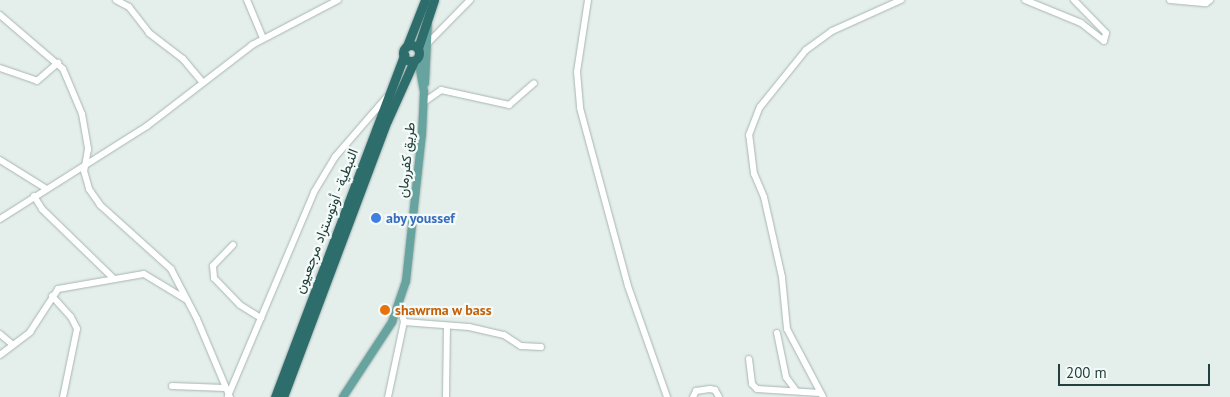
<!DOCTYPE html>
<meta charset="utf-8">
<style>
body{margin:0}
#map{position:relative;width:1230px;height:397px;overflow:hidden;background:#e4eeeb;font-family:"PT Sans",Vazirmatn,sans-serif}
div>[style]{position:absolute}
.roads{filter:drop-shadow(0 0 1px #a6b6b3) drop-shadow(0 0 1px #a6b6b3)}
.minor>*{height:6px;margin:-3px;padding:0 3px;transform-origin:3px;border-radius:3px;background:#fff}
.major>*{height:8px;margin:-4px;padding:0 4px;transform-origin:4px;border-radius:4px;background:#67a49f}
.highway>*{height:9px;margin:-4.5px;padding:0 4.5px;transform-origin:4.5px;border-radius:4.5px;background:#2d6d6b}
.highway>.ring{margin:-4.5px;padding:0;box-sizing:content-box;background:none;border:9px solid #2d6d6b;border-radius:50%}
.dots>*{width:14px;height:14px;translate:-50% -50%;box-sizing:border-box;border:2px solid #f4faf8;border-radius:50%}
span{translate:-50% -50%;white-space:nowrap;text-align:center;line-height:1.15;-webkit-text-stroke:4.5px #f4faf8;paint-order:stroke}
.street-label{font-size:14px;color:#22403d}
.shop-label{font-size:14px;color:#366cbe;font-weight:700}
.left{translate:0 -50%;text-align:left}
.food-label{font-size:14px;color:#c56008;font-weight:700}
.scale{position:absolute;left:1058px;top:364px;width:152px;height:22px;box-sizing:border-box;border:2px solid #22403d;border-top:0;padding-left:6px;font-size:15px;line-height:18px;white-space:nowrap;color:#22403d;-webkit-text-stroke:4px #f4faf8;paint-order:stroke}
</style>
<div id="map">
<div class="roads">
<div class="minor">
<div style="left:116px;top:0;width:15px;rotate:28deg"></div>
<div style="left:129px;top:7px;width:33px;rotate:52deg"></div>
<div style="left:149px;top:33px;width:43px;rotate:37.4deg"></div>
<div style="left:183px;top:59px;width:31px;rotate:50deg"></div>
<div style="left:247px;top:0;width:41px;rotate:67.2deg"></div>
<div style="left:588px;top:0;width:73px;rotate:98.7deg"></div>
<div style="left:577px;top:72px;width:36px;rotate:85deg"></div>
<div style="left:580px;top:108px;width:184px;rotate:74.9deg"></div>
<div style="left:628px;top:286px;width:118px;rotate:70.6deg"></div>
<div style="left:1025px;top:0;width:61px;rotate:22.3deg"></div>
<div style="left:1081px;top:23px;width:29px;rotate:38deg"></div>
<div style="left:1104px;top:41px;width:8px;rotate:-76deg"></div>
<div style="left:1106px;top:33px;width:46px;rotate:-134.1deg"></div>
<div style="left:1170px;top:0;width:36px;rotate:5deg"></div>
<div style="left:1206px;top:3px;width:5px;rotate:-37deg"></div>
<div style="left:0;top:15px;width:83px;rotate:40.6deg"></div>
<div style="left:63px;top:69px;width:49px;rotate:67.1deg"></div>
<div style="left:82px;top:114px;width:36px;rotate:80deg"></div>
<div style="left:88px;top:149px;width:22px;rotate:100deg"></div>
<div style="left:84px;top:171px;width:19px;rotate:74deg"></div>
<div style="left:89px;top:189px;width:19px;rotate:55deg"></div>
<div style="left:100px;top:205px;width:96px;rotate:42deg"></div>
<div style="left:171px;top:269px;width:56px;rotate:62.5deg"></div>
<div style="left:197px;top:319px;width:85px;rotate:67.1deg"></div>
<div style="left:424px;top:47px;width:66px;rotate:-45.6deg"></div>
<div style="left:0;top:68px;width:39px;rotate:19deg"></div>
<div style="left:37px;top:81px;width:28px;rotate:-41deg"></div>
<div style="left:424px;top:102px;width:21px;rotate:-35deg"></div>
<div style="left:441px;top:90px;width:70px;rotate:12.4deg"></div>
<div style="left:509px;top:105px;width:33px;rotate:-41deg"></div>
<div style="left:0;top:160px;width:53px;rotate:31.9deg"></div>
<div style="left:34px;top:196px;width:15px;rotate:58deg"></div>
<div style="left:42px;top:209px;width:100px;rotate:44.2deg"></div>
<div style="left:0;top:219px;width:174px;rotate:-32.3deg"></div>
<div style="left:147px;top:126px;width:133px;rotate:-37.6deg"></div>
<div style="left:252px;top:45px;width:97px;rotate:-27.6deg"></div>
<div style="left:233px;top:245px;width:29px;rotate:134deg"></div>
<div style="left:213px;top:266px;width:12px;rotate:85deg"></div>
<div style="left:214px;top:278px;width:37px;rotate:46deg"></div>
<div style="left:240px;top:305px;width:25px;rotate:32deg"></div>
<div style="left:52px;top:296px;width:28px;rotate:48deg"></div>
<div style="left:71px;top:317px;width:13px;rotate:63deg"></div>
<div style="left:77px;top:329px;width:69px;rotate:101.6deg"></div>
<div style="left:404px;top:322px;width:65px;rotate:4.4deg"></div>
<div style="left:469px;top:327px;width:36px;rotate:13deg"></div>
<div style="left:504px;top:335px;width:20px;rotate:33deg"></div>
<div style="left:521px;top:346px;width:20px;rotate:3deg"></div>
<div style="left:777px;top:333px;width:45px;rotate:78.4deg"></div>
<div style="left:786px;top:377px;width:17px;rotate:54deg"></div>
<div style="left:0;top:334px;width:17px;rotate:40deg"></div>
<div style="left:0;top:355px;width:38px;rotate:-37deg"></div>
<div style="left:30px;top:332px;width:51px;rotate:-56.9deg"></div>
<div style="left:58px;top:289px;width:87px;rotate:-9.9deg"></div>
<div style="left:144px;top:274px;width:50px;rotate:31.2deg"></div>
<div style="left:749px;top:359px;width:25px;rotate:83deg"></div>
<div style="left:752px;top:384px;width:7px;rotate:45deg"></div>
<div style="left:757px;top:389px;width:63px;rotate:3.6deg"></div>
<div style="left:172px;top:386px;width:53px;rotate:2.2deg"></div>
<div style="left:228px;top:396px;width:221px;rotate:-67.1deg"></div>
<div style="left:314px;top:192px;width:41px;rotate:-59deg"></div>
<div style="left:335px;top:157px;width:78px;rotate:-49.2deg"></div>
<div style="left:388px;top:397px;width:77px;rotate:-78deg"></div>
<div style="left:404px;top:322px;width:17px;rotate:-103deg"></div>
<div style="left:446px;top:397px;width:71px;rotate:-89.2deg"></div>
<div style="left:693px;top:397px;width:7px;rotate:-63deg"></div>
<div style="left:696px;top:391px;width:14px;rotate:-8deg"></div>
<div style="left:710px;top:389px;width:5px;rotate:11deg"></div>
<div style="left:715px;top:390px;width:8px;rotate:60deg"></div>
<div style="left:823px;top:397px;width:77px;rotate:-117.9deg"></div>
<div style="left:787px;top:329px;width:52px;rotate:-95.5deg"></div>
<div style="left:782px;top:277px;width:82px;rotate:-102.7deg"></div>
<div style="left:764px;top:197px;width:25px;rotate:-113deg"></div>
<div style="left:754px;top:174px;width:39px;rotate:-97deg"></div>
<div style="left:749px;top:135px;width:30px;rotate:-69deg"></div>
<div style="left:760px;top:107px;width:73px;rotate:-51.1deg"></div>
<div style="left:806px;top:50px;width:32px;rotate:-36deg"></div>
<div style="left:832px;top:31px;width:76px;rotate:-24.2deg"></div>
</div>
<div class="major">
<div style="left:425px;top:83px;width:61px;rotate:-87.2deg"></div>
<div style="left:343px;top:397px;width:90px;rotate:-56.8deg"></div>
<div style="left:392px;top:322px;width:43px;rotate:-71.1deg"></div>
<div style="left:406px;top:281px;width:148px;rotate:-83.8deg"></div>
<div style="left:422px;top:134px;width:42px;rotate:-87.3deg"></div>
<div style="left:424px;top:92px;width:35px;rotate:-100deg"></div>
</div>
<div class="highway">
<div class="ring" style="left:403px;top:45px;width:7px;height:7px"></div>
<div style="left:407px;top:46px;width:49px;rotate:-68.6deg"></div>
<div style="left:418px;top:48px;width:51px;rotate:-71.6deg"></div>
<div style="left:275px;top:397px;width:366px;rotate:-69.3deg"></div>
<div style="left:283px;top:397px;width:295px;rotate:-69.4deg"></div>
<div style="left:387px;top:121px;width:66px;rotate:-65.8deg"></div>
</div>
</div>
<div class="dots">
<div style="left:376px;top:218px;background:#3f7fe0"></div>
<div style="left:385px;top:310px;background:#e8710a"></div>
</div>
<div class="street-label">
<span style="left:406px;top:160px;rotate:-84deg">طريق كفررمان</span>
<span style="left:326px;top:221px;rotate:-69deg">النبطية - أوتوستراد مرجعيون</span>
</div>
<div class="shop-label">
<span class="left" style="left:386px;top:218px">aby youssef</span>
</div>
<div class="food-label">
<span class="left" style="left:395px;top:310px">shawrma w bass</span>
</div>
<div class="scale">200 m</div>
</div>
